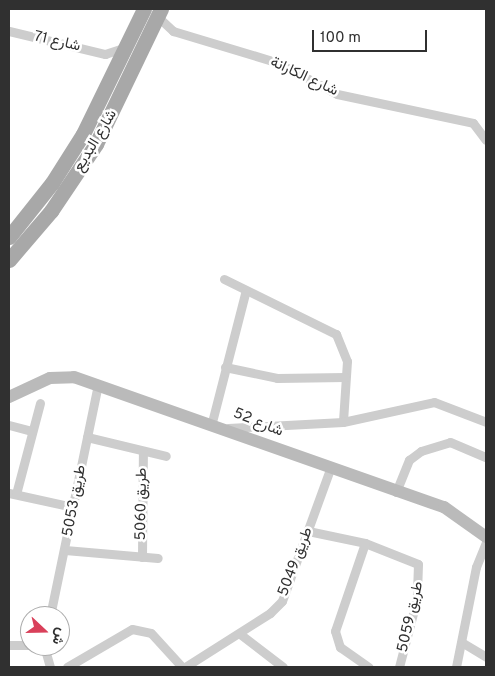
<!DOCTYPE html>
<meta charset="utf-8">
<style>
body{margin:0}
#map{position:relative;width:495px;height:676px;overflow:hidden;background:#fff;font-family:Overpass,Vazirmatn,sans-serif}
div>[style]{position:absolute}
.street>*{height:9px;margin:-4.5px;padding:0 4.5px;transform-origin:4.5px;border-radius:4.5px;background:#cdcdcd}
.secondary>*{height:12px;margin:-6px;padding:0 6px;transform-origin:6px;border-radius:6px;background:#bababa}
.primary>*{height:15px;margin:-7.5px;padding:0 7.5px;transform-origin:7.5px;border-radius:7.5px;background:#a8a8a8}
span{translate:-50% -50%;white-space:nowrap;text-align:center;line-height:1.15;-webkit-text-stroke:5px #fff;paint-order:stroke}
.street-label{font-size:15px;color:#303030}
.frame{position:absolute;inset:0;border:10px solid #303030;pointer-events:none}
.north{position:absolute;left:20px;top:606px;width:50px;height:50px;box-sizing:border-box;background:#fff;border:1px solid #acacac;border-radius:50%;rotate:111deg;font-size:14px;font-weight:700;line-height:20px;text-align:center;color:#303030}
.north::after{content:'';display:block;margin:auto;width:18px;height:22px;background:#d9405a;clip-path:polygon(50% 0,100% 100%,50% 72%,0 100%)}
.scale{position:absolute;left:312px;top:30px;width:115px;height:22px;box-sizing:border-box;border:2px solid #303030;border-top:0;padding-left:6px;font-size:15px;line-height:18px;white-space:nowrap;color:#303030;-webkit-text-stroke:4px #fff;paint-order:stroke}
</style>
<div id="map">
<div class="street">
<div style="left:158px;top:17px;width:21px;rotate:43deg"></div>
<div style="left:173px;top:31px;width:108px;rotate:16.8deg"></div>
<div style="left:276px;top:62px;width:69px;rotate:27.7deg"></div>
<div style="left:337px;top:94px;width:139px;rotate:12deg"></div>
<div style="left:473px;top:123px;width:21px;rotate:53deg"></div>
<div style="left:9px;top:31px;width:99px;rotate:13.5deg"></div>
<div style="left:105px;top:54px;width:20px;rotate:-18deg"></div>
<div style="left:224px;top:279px;width:125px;rotate:26.2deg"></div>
<div style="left:336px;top:334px;width:29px;rotate:68deg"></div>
<div style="left:347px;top:361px;width:61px;rotate:93.8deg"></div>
<div style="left:225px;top:367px;width:53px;rotate:11.9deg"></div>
<div style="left:277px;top:378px;width:68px;rotate:-0.8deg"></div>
<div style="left:212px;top:422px;width:136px;rotate:-75.6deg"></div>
<div style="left:9px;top:425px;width:24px;rotate:15deg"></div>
<div style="left:228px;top:428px;width:115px;rotate:-3deg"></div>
<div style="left:343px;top:422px;width:93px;rotate:-12.4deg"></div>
<div style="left:434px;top:402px;width:56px;rotate:21deg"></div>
<div style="left:87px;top:437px;width:81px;rotate:13.5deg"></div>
<div style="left:396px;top:492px;width:35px;rotate:-68deg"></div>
<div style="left:409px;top:460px;width:15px;rotate:-37deg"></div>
<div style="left:421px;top:451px;width:30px;rotate:-17deg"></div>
<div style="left:450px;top:442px;width:39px;rotate:23deg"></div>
<div style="left:9px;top:493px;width:66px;rotate:12.3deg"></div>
<div style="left:16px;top:494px;width:94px;rotate:-75.2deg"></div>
<div style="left:308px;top:531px;width:58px;rotate:11.9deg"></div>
<div style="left:365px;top:543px;width:57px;rotate:21.6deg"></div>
<div style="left:418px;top:564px;width:34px;rotate:92deg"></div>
<div style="left:417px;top:598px;width:71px;rotate:104.6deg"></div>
<div style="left:365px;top:543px;width:93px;rotate:108.8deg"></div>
<div style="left:335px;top:631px;width:17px;rotate:73deg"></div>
<div style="left:340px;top:647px;width:35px;rotate:35deg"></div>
<div style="left:65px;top:550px;width:93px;rotate:4.9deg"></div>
<div style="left:142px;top:557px;width:106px;rotate:-89.5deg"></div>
<div style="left:50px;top:616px;width:236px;rotate:-78.3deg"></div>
<div style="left:240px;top:634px;width:54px;rotate:37.5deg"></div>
<div style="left:463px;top:643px;width:27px;rotate:31deg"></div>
<div style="left:9px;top:645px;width:21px"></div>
<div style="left:44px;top:646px;width:22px;rotate:74deg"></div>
<div style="left:67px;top:667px;width:75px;rotate:-30.3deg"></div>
<div style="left:132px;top:629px;width:19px;rotate:12deg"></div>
<div style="left:151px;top:633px;width:46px;rotate:47.6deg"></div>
<div style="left:185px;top:667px;width:101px;rotate:-32.4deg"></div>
<div style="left:270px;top:613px;width:17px;rotate:-45deg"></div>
<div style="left:282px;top:601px;width:140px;rotate:-70deg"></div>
<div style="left:456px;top:667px;width:102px;rotate:-78.7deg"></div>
<div style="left:476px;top:567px;width:27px;rotate:-68deg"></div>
</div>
<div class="secondary">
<div style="left:9px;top:397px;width:45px;rotate:-24.9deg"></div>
<div style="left:50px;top:378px;width:24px;rotate:-2deg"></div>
<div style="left:74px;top:377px;width:392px;rotate:19.4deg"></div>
<div style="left:444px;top:507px;width:52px;rotate:35.5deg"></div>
</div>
<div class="primary">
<div style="left:9px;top:237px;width:69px;rotate:-51.5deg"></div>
<div style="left:52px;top:183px;width:58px;rotate:-57.7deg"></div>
<div style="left:83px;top:134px;width:139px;rotate:-64deg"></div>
<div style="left:9px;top:260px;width:65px;rotate:-49.4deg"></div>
<div style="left:51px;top:211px;width:81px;rotate:-56.1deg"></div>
<div style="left:96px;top:144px;width:150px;rotate:-64.3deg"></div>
</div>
<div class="street-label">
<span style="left:57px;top:42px;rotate:13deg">شارع 71</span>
<span style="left:304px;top:77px;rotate:25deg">شارع الكارانة</span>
<span style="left:96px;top:141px;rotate:-59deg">شارع البديع</span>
<span style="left:258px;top:423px;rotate:22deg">شارع 52</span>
<span style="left:75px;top:501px;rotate:-79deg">طريق 5053</span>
<span style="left:142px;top:504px;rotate:-89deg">طريق 5060</span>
<span style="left:296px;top:562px;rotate:-69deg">طريق 5049</span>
<span style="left:411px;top:617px;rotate:-77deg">طريق 5059</span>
</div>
<div class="frame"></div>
<div class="north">ش</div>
<div class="scale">100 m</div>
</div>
